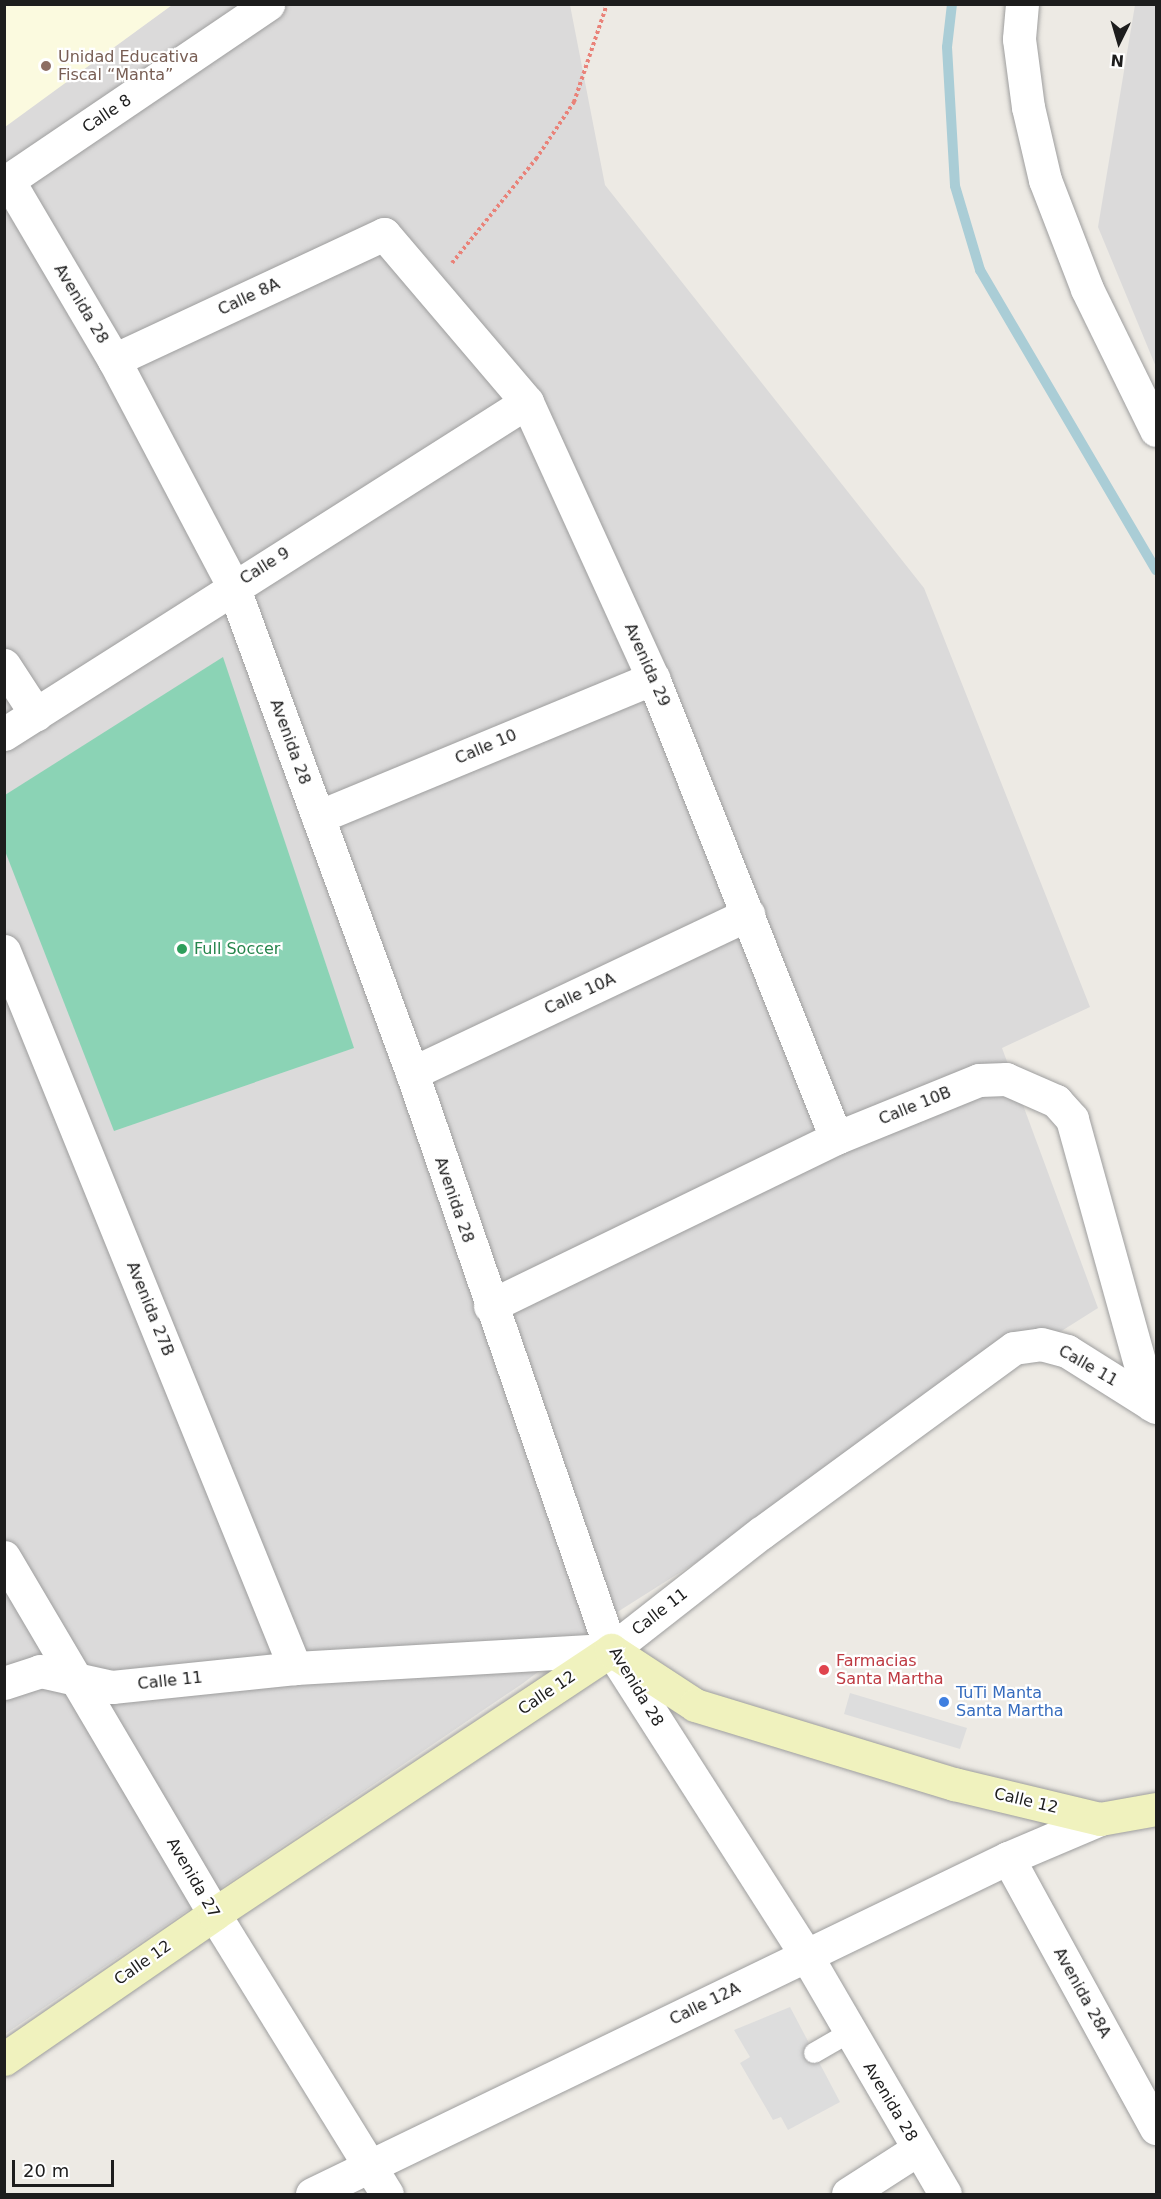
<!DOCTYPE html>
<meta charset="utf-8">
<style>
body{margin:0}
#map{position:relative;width:1161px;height:2199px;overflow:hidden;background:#edeae4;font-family:"DejaVu Sans",sans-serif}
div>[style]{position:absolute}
.residential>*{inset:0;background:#dbdada}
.education>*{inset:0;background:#fbfadf}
.pitch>*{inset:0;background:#8bd3b5}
.parking>*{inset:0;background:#ddd}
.stream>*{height:10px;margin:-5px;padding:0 5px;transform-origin:5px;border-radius:5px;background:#aacdd6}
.path>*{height:4px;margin-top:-2px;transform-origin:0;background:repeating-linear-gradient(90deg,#e98279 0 3px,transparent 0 6px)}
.roads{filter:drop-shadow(0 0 2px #9e9e9e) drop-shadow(0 0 2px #9e9e9e)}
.service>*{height:20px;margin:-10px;padding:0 10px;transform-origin:10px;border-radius:10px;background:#fff}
.minor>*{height:33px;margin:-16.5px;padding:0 16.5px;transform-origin:16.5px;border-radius:16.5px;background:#fff}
.tertiary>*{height:33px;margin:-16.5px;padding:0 16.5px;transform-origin:16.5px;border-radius:16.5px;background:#fff}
.secondary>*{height:33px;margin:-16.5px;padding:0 16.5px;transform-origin:16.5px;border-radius:16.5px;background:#f0f2be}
.dots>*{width:16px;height:16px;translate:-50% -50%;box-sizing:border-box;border:3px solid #fff;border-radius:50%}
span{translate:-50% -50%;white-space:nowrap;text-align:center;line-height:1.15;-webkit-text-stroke:4.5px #fff;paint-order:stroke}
.education-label{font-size:16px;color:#785e54}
.left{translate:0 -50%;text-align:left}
.street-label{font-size:16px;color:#1d1d1d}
.leisure-label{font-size:16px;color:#27864d}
.health-label{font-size:16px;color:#be3a42}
.shop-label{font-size:16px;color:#366cbe}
.frame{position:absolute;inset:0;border:6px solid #1d1d1d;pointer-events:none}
.north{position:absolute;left:1089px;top:12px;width:60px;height:60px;-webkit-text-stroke:4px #fff;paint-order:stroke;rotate:185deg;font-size:16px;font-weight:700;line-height:24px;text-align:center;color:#1d1d1d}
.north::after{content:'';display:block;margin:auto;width:21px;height:27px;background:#1d1d1d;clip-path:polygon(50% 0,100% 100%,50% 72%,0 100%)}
.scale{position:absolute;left:12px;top:2160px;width:102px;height:27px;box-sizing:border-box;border:3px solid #1d1d1d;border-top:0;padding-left:8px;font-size:18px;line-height:21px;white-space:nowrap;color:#1d1d1d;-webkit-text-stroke:4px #fff;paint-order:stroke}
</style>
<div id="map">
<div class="residential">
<div style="clip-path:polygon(172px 5px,570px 5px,605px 185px,924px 588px,1090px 1007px,1002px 1048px,1098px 1308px,619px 1611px,522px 1684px,5px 2034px,4px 127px)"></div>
<div style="clip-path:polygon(1135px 5px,1156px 5px,1156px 367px,1098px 227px)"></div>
</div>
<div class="education">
<div style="clip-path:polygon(5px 4px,172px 4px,172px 5px,5px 127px)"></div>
</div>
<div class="pitch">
<div style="clip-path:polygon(223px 657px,354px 1048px,114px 1131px,5px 851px,5px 795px)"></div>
</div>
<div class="parking">
<div style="clip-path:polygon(850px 1693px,967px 1728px,960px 1749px,844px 1714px)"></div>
<div style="clip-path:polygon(790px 2007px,840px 2102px,788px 2130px,781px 2117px,773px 2120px,740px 2063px,750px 2057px,734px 2030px)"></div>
</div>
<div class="stream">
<div style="left:952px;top:4px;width:43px;rotate:96.6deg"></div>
<div style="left:947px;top:47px;width:139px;rotate:86.7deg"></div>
<div style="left:955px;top:186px;width:88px;rotate:73.4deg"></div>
<div style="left:980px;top:270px;width:348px;rotate:59.6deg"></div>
</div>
<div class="path">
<div style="left:452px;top:263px;width:134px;rotate:-51.1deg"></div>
<div style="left:536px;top:159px;width:69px;rotate:-56.3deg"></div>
<div style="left:574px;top:102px;width:103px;rotate:-71.4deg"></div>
</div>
<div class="roads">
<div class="service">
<div style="left:814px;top:2053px;width:39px;rotate:-30deg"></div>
</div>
<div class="minor">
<div style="left:8px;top:180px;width:209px;rotate:59.5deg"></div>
<div style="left:114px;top:360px;width:255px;rotate:62.2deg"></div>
<div style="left:233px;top:586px;width:519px;rotate:69.82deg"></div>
<div style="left:412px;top:1073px;width:610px;rotate:70.97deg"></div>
<div style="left:611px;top:1650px;width:362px;rotate:57.4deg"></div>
<div style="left:806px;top:1955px;width:276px;rotate:59.8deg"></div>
<div style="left:4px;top:183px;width:319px;rotate:-34.1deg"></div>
<div style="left:114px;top:360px;width:298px;rotate:-25deg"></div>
<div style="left:384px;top:234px;width:221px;rotate:49.6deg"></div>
<div style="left:527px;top:402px;width:303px;rotate:65.5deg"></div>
<div style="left:653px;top:678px;width:495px;rotate:68.3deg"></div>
<div style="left:4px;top:665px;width:59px;rotate:56.9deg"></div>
<div style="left:4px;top:734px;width:619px;rotate:-32.41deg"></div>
<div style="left:318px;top:817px;width:363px;rotate:-22.5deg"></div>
<div style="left:4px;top:951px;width:774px;rotate:67.91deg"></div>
<div style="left:412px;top:1073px;width:372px;rotate:-25.3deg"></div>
<div style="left:490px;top:1306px;width:385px;rotate:-25.9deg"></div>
<div style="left:836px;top:1138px;width:154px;rotate:-22.1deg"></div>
<div style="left:979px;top:1080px;width:27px;rotate:-2deg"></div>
<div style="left:1006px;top:1079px;width:55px;rotate:23.7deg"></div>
<div style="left:1056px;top:1101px;width:24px;rotate:48deg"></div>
<div style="left:1072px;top:1119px;width:296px;rotate:74.5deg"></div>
<div style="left:4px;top:1557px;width:414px;rotate:59.5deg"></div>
<div style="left:214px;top:1914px;width:329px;rotate:58.3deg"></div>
<div style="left:4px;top:1683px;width:38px;rotate:-18deg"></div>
<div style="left:40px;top:1671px;width:74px;rotate:12.5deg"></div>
<div style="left:112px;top:1687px;width:184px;rotate:-5.9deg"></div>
<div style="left:295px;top:1668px;width:317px;rotate:-3.3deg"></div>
<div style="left:611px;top:1650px;width:190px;rotate:-38deg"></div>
<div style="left:761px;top:1533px;width:313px;rotate:-36.2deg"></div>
<div style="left:1014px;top:1348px;width:27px;rotate:-8deg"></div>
<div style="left:1041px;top:1344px;width:27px;rotate:15deg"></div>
<div style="left:1067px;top:1351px;width:105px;rotate:32.2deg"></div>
<div style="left:1008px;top:1858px;width:308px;rotate:61.3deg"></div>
<div style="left:312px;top:2194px;width:773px;rotate:-25.77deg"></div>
<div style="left:1008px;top:1858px;width:100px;rotate:-23deg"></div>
<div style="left:848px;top:2194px;width:83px;rotate:-32.7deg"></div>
</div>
<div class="tertiary">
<div style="left:1022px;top:4px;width:35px;rotate:95deg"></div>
<div style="left:1019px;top:39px;width:69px;rotate:82.5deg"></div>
<div style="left:1028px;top:107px;width:75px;rotate:76.9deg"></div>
<div style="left:1045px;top:180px;width:117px;rotate:68.9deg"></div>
<div style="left:1087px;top:289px;width:157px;rotate:63.9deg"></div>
</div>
<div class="secondary">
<div style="left:4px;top:2059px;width:255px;rotate:-34.6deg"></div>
<div style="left:214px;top:1914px;width:477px;rotate:-33.6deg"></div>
<div style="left:611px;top:1650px;width:100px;rotate:33.2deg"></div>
<div style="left:695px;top:1705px;width:271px;rotate:17deg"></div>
<div style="left:954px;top:1784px;width:150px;rotate:13.5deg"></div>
<div style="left:1100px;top:1819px;width:57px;rotate:-10.1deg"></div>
</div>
</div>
<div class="dots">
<div style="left:46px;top:66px;background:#8d6e63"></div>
<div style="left:182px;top:949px;background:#2e9e5b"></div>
<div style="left:824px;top:1670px;background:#e0444e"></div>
<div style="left:944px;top:1702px;background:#3f7fe0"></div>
</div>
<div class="education-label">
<span class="left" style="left:58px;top:66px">Unidad Educativa<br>Fiscal “Manta”</span>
</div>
<div class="street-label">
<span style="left:107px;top:114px;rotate:-34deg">Calle 8</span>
<span style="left:249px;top:297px;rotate:-25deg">Calle 8A</span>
<span style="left:81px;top:304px;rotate:59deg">Avenida 28</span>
<span style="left:265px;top:566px;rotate:-32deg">Calle 9</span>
<span style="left:647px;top:665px;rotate:66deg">Avenida 29</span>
<span style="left:290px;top:742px;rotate:70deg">Avenida 28</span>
<span style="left:486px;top:747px;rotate:-23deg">Calle 10</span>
<span style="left:580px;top:994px;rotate:-25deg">Calle 10A</span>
<span style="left:915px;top:1106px;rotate:-22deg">Calle 10B</span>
<span style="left:454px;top:1200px;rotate:71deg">Avenida 28</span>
<span style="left:150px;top:1309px;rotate:68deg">Avenida 27B</span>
<span style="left:1088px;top:1366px;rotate:30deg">Calle 11</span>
<span style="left:660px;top:1612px;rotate:-38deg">Calle 11</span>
<span style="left:170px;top:1681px;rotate:-6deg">Calle 11</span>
<span style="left:636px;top:1687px;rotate:59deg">Avenida 28</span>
<span style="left:547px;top:1693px;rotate:-34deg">Calle 12</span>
<span style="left:1026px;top:1801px;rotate:13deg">Calle 12</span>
<span style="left:193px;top:1878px;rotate:60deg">Avenida 27</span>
<span style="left:143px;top:1963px;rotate:-35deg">Calle 12</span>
<span style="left:1082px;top:1993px;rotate:61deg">Avenida 28A</span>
<span style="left:705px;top:2004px;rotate:-26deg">Calle 12A</span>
<span style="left:890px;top:2102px;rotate:59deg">Avenida 28</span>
</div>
<div class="leisure-label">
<span class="left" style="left:194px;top:949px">Full Soccer</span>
</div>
<div class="health-label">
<span class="left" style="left:836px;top:1670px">Farmacias<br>Santa Martha</span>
</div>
<div class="shop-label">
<span class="left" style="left:956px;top:1702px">TuTi Manta<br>Santa Martha</span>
</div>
<div class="frame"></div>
<div class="north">N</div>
<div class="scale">20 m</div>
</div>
